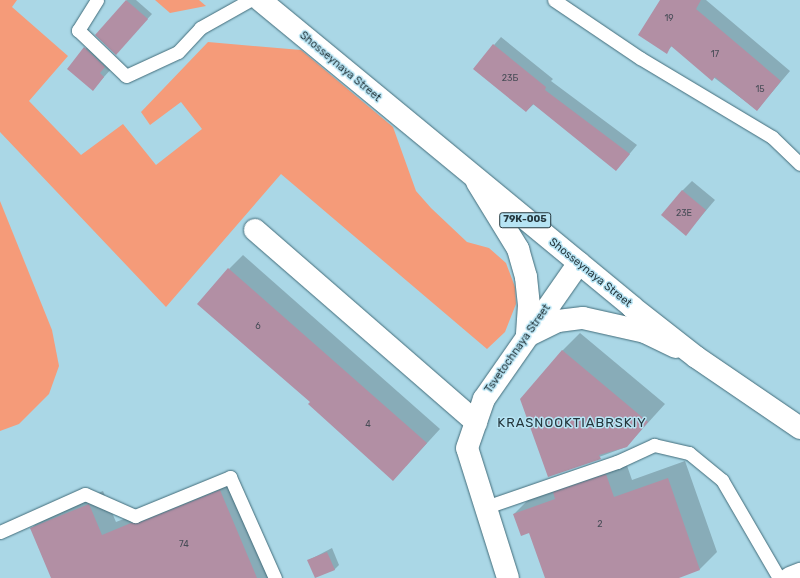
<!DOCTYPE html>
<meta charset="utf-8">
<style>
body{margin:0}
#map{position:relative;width:800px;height:578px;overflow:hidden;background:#aad7e6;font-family:Rubik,sans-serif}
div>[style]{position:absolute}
.green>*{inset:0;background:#f59b79}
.shadow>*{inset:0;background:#0003}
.building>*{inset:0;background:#b28fa4}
.roads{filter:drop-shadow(0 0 1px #426c7a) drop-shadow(0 0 1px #426c7a)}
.lane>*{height:13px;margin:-6.5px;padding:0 6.5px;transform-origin:6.5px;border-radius:6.5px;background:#fff}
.street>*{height:22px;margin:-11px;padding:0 11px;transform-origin:11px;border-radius:11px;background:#fff}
.primary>*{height:22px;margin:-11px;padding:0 11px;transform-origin:11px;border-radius:11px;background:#fff}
span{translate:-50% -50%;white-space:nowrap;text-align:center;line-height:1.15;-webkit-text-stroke:3px #b7e4f4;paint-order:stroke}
.number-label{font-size:9px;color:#484d57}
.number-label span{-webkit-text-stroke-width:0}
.shield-label span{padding:1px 3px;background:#b7e4f4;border:1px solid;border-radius:3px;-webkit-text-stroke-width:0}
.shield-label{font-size:10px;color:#25373d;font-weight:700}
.street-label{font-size:11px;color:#25373d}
.quarter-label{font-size:13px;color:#25373d;letter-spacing:1px}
</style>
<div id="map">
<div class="green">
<div style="clip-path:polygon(0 0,17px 0,12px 7px,68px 56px,29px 101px,81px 155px,123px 124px,156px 165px,202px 129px,181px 102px,150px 125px,141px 112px,208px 42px,301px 50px,393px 127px,416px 191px,431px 208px,467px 242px,489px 248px,506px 263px,515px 287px,516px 304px,505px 332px,487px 349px,281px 174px,166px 307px,0 132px)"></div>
<div style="clip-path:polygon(155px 0,199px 0,206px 6px,170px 13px)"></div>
<div style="clip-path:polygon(0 201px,52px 330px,59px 366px,49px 394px,19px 424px,0 431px)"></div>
</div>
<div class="shadow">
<div style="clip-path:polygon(127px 0,136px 0,152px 14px,120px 49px,96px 35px)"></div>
<div style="clip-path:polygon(662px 0,706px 0,790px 71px,757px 110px,672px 46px,666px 52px)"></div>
<div style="clip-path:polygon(501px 37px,553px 79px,551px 81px,637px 145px,616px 170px,534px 104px,526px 111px,494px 45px)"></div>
<div style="clip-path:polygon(95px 38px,113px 67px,93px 89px,68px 69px)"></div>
<div style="clip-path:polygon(692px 181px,715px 200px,686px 234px,682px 191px)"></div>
<div style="clip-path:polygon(243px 255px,440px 429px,406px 466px,311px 402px,229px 269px)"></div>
<div style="clip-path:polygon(580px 333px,665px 404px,626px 447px,548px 476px,562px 351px)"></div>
<div style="clip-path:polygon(624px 457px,632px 480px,685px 461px,717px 552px,700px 569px,676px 578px,546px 578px,530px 532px,514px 514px,531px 497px)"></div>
<div style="clip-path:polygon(234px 476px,276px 578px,52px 578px,32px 528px,45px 514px,103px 491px,116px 522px)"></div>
<div style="clip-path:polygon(332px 548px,339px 565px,334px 570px,309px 560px)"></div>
</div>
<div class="building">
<div style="clip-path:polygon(126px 0,148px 19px,116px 55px,95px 35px)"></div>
<div style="clip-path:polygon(660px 0,701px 0,696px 9px,781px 81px,757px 111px,715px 77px,712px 81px,671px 46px,667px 54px,638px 35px)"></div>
<div style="clip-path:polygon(493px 44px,546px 87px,545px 90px,630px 154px,616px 171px,533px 104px,526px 112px,473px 69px)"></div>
<div style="clip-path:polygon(84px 47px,105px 67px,100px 73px,104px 77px,93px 91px,67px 69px)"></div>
<div style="clip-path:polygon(682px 190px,706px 210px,686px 236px,661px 215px)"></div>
<div style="clip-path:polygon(228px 268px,427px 443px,393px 481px,308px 404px,310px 402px,197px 304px)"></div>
<div style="clip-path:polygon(562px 350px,648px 422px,627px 447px,599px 455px,601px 459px,548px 477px,520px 399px)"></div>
<div style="clip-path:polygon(606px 474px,614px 497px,668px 478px,700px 570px,679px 578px,545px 578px,529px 533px,521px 536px,513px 514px,555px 499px,553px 492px)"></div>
<div style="clip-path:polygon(220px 490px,257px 578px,51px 578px,30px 528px,89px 504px,102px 535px,131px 523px,138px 523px)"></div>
<div style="clip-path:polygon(327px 552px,335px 570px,315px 578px,307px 560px)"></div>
</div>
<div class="roads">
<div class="lane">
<div style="left:97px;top:0;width:36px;rotate:122deg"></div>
<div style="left:78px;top:30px;width:66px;rotate:43.8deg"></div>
<div style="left:126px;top:76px;width:57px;rotate:-24.8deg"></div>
<div style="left:178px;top:52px;width:33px;rotate:-47deg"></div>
<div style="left:200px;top:28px;width:57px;rotate:-29.2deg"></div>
<div style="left:554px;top:0;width:104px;rotate:34deg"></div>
<div style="left:640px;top:58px;width:154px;rotate:30.9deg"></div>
<div style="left:772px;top:137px;width:39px;rotate:44deg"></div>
<div style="left:486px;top:507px;width:139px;rotate:-19deg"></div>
<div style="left:617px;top:462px;width:41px;rotate:-24.7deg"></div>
<div style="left:654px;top:445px;width:36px;rotate:13deg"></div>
<div style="left:689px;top:453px;width:43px;rotate:39.3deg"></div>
<div style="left:722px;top:480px;width:113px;rotate:59.8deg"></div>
<div style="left:0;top:532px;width:93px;rotate:-24.1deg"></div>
<div style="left:85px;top:494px;width:55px;rotate:23.7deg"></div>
<div style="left:135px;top:516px;width:103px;rotate:-22.3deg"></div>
<div style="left:230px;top:477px;width:111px;rotate:66deg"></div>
</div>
<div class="street">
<div style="left:477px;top:182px;width:79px;rotate:58.5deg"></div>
<div style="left:518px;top:249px;width:29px;rotate:74deg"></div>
<div style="left:526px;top:277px;width:28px;rotate:84deg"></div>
<div style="left:529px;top:305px;width:31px;rotate:94deg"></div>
<div style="left:527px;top:336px;width:34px;rotate:-26deg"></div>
<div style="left:558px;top:321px;width:25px;rotate:-7deg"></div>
<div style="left:583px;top:318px;width:64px;rotate:12.7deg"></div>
<div style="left:645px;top:332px;width:34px;rotate:26deg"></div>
<div style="left:255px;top:230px;width:293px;rotate:41deg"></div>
<div style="left:508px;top:578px;width:136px;rotate:-107.5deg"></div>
<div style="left:467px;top:448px;width:52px;rotate:-70.9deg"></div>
<div style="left:484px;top:399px;width:166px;rotate:-55.1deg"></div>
<div style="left:790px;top:578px;width:11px;rotate:-22deg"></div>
</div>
<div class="primary">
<div style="left:260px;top:0;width:482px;rotate:39.5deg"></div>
<div style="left:632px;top:307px;width:81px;rotate:38deg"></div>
<div style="left:696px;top:357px;width:126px;rotate:34.3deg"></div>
</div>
</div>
<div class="number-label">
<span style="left:669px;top:18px">19</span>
<span style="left:715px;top:54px">17</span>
<span style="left:510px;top:78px">23Б</span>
<span style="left:760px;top:89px">15</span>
<span style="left:684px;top:213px">23Е</span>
<span style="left:258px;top:326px">6</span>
<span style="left:368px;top:424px">4</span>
<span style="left:600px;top:524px">2</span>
<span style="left:184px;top:544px">74</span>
</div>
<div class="shield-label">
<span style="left:525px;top:220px">79К-005</span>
</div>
<div class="street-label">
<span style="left:340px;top:67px;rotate:40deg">Shosseynaya Street</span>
<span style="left:590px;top:273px;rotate:39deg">Shosseynaya Street</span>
<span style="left:518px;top:349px;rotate:-55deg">Tsvetochnaya Street</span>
</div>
<div class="quarter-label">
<span style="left:572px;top:423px">KRASNOOKTIABRSKIY</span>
</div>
</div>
